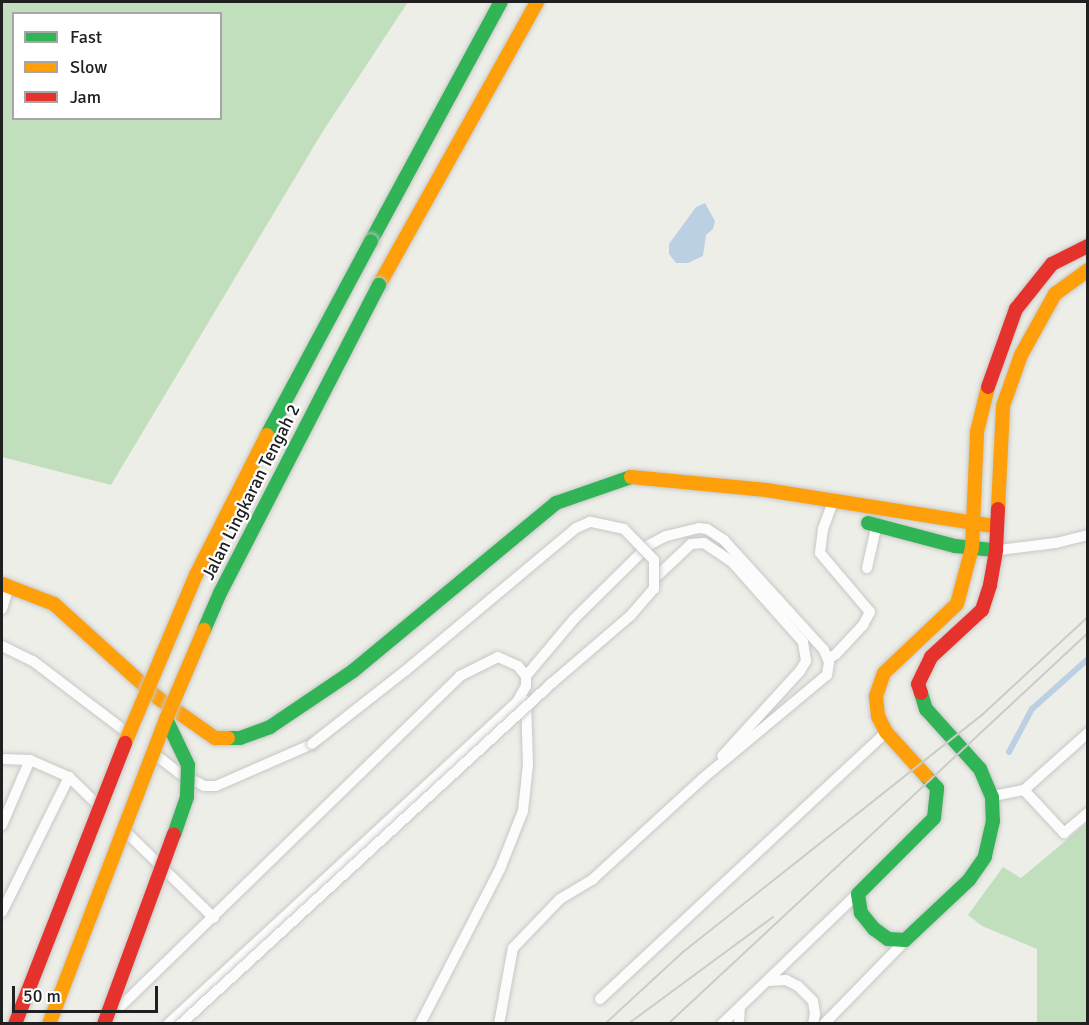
<!DOCTYPE html>
<style>
body{margin:0}
#map{position:relative;width:1089px;height:1025px;overflow:hidden;background:#eeeee9;font-family:Signika,sans-serif}
div>[style]{position:absolute}
.forest>*{inset:0;background:#c1dfbd}
.water>*{inset:0;background:#bbd1e3}
.stream>*{height:6px;margin:-3px;padding:0 3px;transform-origin:3px;border-radius:3px;background:#bbd1e3}
.roads{filter:drop-shadow(0 0 2px #c7c7c5) drop-shadow(0 0 2px #c7c7c5)}
.lane>*{height:10px;margin:-5px;padding:0 5px;transform-origin:5px;border-radius:5px;background:#fcfcfc}
.fast>*{height:14px;margin:-7px;padding:0 7px;transform-origin:7px;border-radius:7px;background:#30b455}
.slow>*{height:14px;margin:-7px;padding:0 7px;transform-origin:7px;border-radius:7px;background:#ff9f0a}
.jam>*{height:14px;margin:-7px;padding:0 7px;transform-origin:7px;border-radius:7px;background:#e5322d}
.tram>*{height:1.5px;margin:-0.75px;padding:0 0.75px;transform-origin:0.75px;border-radius:0.75px;background:#cbcbca}
.bridges{filter:drop-shadow(0 0 2px #c7c7c5) drop-shadow(0 0 2px #c7c7c5)}
.lane-bridge>*{height:10px;margin:-5px;padding:0 5px;transform-origin:5px;border-radius:5px;background:#fcfcfc}
.fast-bridge>*{height:14px;margin:-7px;padding:0 7px;transform-origin:7px;border-radius:7px;background:#30b455}
.slow-bridge>*{height:14px;margin:-7px;padding:0 7px;transform-origin:7px;border-radius:7px;background:#ff9f0a}
.jam-bridge>*{height:14px;margin:-7px;padding:0 7px;transform-origin:7px;border-radius:7px;background:#e5322d}
span{translate:-50% -50%;white-space:nowrap;text-align:center;line-height:1.15;-webkit-text-stroke:4.5px #fff;paint-order:stroke}
.street-label{font-size:18px;color:#202020}
.frame{position:absolute;inset:0;border:3px solid #202020;pointer-events:none}
.legend{position:absolute;left:12px;top:12px;width:210px;height:108px;box-sizing:border-box;background:#fff;border:2px solid #a6a6a6;margin:0;padding:8px 10px;list-style:none;font-size:18px;color:#202020}
.legend li{display:flex;align-items:center;gap:12px;height:30px}
.legend b{width:30px;border:2px solid #a6a6a6}
.scale{position:absolute;left:12px;top:986px;width:146px;height:27px;box-sizing:border-box;border:3px solid #202020;border-top:0;padding-left:8px;font-size:18px;line-height:21px;white-space:nowrap;color:#202020;-webkit-text-stroke:4px #fff;paint-order:stroke}
</style>
<div id="map">
<div class="forest">
<div style="clip-path:polygon(evenodd,2px 2px,408px 2px,323px 131px,111px 485px,2px 457px,2px 2px,14px 14px,220px 14px,220px 118px,14px 118px,14px 14px)"></div>
<div style="clip-path:polygon(1087px 823px,1087px 1023px,1037px 1023px,1037px 949px,982px 926px,968px 915px,1003px 867px,1021px 878px)"></div>
</div>
<div class="water">
<div style="clip-path:polygon(705px 203px,715px 221px,713px 229px,706px 235px,703px 256px,688px 263px,676px 263px,669px 254px,669px 244px,696px 207px)"></div>
</div>
<div class="stream">
<div style="left:1009px;top:752px;width:49px;rotate:-61.9deg"></div>
<div style="left:1032px;top:709px;width:75px;rotate:-41.8deg"></div>
</div>
<div class="roads">
<div class="lane">
<div style="left:999px;top:550px;width:57px;rotate:-7deg"></div>
<div style="left:1056px;top:543px;width:33px;rotate:-14deg"></div>
<div style="left:867px;top:568px;width:41px;rotate:-77.3deg"></div>
<div style="left:656px;top:577px;width:48px;rotate:-43.3deg"></div>
<div style="left:691px;top:544px;width:13px;rotate:-4deg"></div>
<div style="left:704px;top:543px;width:34px;rotate:34deg"></div>
<div style="left:732px;top:562px;width:107px;rotate:48.4deg"></div>
<div style="left:803px;top:642px;width:19px;rotate:81deg"></div>
<div style="left:806px;top:661px;width:12px;rotate:121deg"></div>
<div style="left:800px;top:671px;width:115px;rotate:132.5deg"></div>
<div style="left:2px;top:609px;width:21px;rotate:-73deg"></div>
<div style="left:2px;top:646px;width:34px;rotate:26deg"></div>
<div style="left:33px;top:661px;width:116px;rotate:37.3deg"></div>
<div style="left:828px;top:659px;width:9px;rotate:-32deg"></div>
<div style="left:836px;top:654px;width:40px;rotate:-47deg"></div>
<div style="left:863px;top:625px;width:15px;rotate:-62deg"></div>
<div style="left:870px;top:612px;width:77px;rotate:-130.3deg"></div>
<div style="left:820px;top:553px;width:24px;rotate:-83deg"></div>
<div style="left:823px;top:529px;width:29px;rotate:-70deg"></div>
<div style="left:156px;top:755px;width:29px;rotate:38deg"></div>
<div style="left:179px;top:773px;width:28px;rotate:27deg"></div>
<div style="left:204px;top:786px;width:12px"></div>
<div style="left:216px;top:786px;width:105px;rotate:-23.6deg"></div>
<div style="left:2px;top:759px;width:28px;rotate:2deg"></div>
<div style="left:30px;top:760px;width:43px;rotate:23.6deg"></div>
<div style="left:69px;top:777px;width:39px;rotate:44deg"></div>
<div style="left:1024px;top:790px;width:59px;rotate:47.1deg"></div>
<div style="left:1064px;top:833px;width:31px;rotate:-40deg"></div>
<div style="left:993px;top:796px;width:32px;rotate:-11deg"></div>
<div style="left:1024px;top:790px;width:86px;rotate:-41.7deg"></div>
<div style="left:2px;top:825px;width:71px;rotate:-66.7deg"></div>
<div style="left:128px;top:834px;width:120px;rotate:44.3deg"></div>
<div style="left:2px;top:912px;width:151px;rotate:-63.6deg"></div>
<div style="left:767px;top:981px;width:19px;rotate:-3deg"></div>
<div style="left:786px;top:980px;width:13px;rotate:27deg"></div>
<div style="left:798px;top:986px;width:21px;rotate:45deg"></div>
<div style="left:813px;top:1001px;width:13px;rotate:81deg"></div>
<div style="left:815px;top:1014px;width:10px;rotate:101deg"></div>
<div style="left:600px;top:999px;width:388px;rotate:-43deg"></div>
<div style="left:122px;top:1005px;width:472px;rotate:-44.2deg"></div>
<div style="left:460px;top:676px;width:42px;rotate:-26.6deg"></div>
<div style="left:498px;top:657px;width:22px;rotate:24deg"></div>
<div style="left:518px;top:666px;width:13px;rotate:51deg"></div>
<div style="left:526px;top:676px;width:10px;rotate:90deg"></div>
<div style="left:526px;top:686px;width:18px;rotate:119deg"></div>
<div style="left:517px;top:702px;width:475px;rotate:137.3deg"></div>
<div style="left:420px;top:1024px;width:174px;rotate:-62.7deg"></div>
<div style="left:500px;top:869px;width:62px;rotate:-68.4deg"></div>
<div style="left:523px;top:811px;width:47px;rotate:-83.9deg"></div>
<div style="left:528px;top:764px;width:63px;rotate:-91.8deg"></div>
<div style="left:499px;top:1024px;width:77px;rotate:-79.6deg"></div>
<div style="left:513px;top:948px;width:68px;rotate:-46.2deg"></div>
<div style="left:560px;top:899px;width:39px;rotate:-31deg"></div>
<div style="left:593px;top:879px;width:148px;rotate:-42.5deg"></div>
<div style="left:702px;top:779px;width:163px;rotate:-39.8deg"></div>
<div style="left:827px;top:675px;width:13px;rotate:-81deg"></div>
<div style="left:829px;top:662px;width:13px;rotate:-113deg"></div>
<div style="left:824px;top:650px;width:149px;rotate:-132.3deg"></div>
<div style="left:724px;top:540px;width:20px;rotate:-147deg"></div>
<div style="left:707px;top:529px;width:8px;rotate:-173deg"></div>
<div style="left:699px;top:528px;width:34px;rotate:166deg"></div>
<div style="left:666px;top:536px;width:19px;rotate:152deg"></div>
<div style="left:649px;top:545px;width:105px;rotate:135.4deg"></div>
<div style="left:574px;top:619px;width:75px;rotate:130.1deg"></div>
<div style="left:722px;top:1024px;width:183px;rotate:-43.9deg"></div>
<div style="left:739px;top:1024px;width:17px;rotate:-87deg"></div>
<div style="left:824px;top:1024px;width:110px;rotate:-45.7deg"></div>
</div>
<div class="fast">
<div style="left:371px;top:241px;width:272px;rotate:-61.5deg"></div>
<div style="left:868px;top:523px;width:90px;rotate:14.8deg"></div>
<div style="left:955px;top:546px;width:37px;rotate:6deg"></div>
<div style="left:921px;top:693px;width:17px;rotate:73deg"></div>
<div style="left:926px;top:709px;width:81px;rotate:48deg"></div>
<div style="left:980px;top:769px;width:30px;rotate:67deg"></div>
<div style="left:992px;top:797px;width:24px;rotate:88deg"></div>
<div style="left:993px;top:821px;width:37px;rotate:103deg"></div>
<div style="left:985px;top:857px;width:28px;rotate:125deg"></div>
<div style="left:969px;top:880px;width:88px;rotate:136.8deg"></div>
<div style="left:905px;top:940px;width:17px;rotate:-177deg"></div>
<div style="left:888px;top:939px;width:17px;rotate:-144deg"></div>
<div style="left:874px;top:929px;width:21px;rotate:-129deg"></div>
<div style="left:861px;top:913px;width:19px;rotate:-99deg"></div>
<div style="left:858px;top:894px;width:107px;rotate:-45deg"></div>
<div style="left:934px;top:818px;width:30px;rotate:-84deg"></div>
<div style="left:937px;top:788px;width:16px;rotate:-133deg"></div>
<div style="left:228px;top:738px;width:12px"></div>
<div style="left:240px;top:738px;width:32px;rotate:-20deg"></div>
<div style="left:270px;top:727px;width:100px;rotate:-34deg"></div>
<div style="left:353px;top:671px;width:264px;rotate:-39.6deg"></div>
<div style="left:556px;top:503px;width:79px;rotate:-19.1deg"></div>
</div>
<div class="slow">
<div style="left:379px;top:285px;width:324px;rotate:-60.8deg"></div>
<div style="left:631px;top:477px;width:136px;rotate:5.5deg"></div>
<div style="left:766px;top:490px;width:230px;rotate:9deg"></div>
<div style="left:998px;top:509px;width:103px;rotate:-87.2deg"></div>
<div style="left:1003px;top:406px;width:54px;rotate:-70.6deg"></div>
<div style="left:1021px;top:355px;width:70px;rotate:-60.9deg"></div>
<div style="left:1055px;top:294px;width:41px;rotate:-36deg"></div>
<div style="left:2px;top:584px;width:56px;rotate:21deg"></div>
<div style="left:54px;top:604px;width:140px;rotate:42.1deg"></div>
<div style="left:158px;top:698px;width:70px;rotate:35.1deg"></div>
<div style="left:215px;top:738px;width:13px"></div>
<div style="left:926px;top:776px;width:59px;rotate:-132.3deg"></div>
<div style="left:886px;top:732px;width:18px;rotate:-117deg"></div>
<div style="left:878px;top:716px;width:20px;rotate:-96deg"></div>
<div style="left:876px;top:696px;width:24px;rotate:-71deg"></div>
<div style="left:884px;top:673px;width:100px;rotate:-43.4deg"></div>
<div style="left:957px;top:604px;width:58px;rotate:-75deg"></div>
<div style="left:972px;top:548px;width:116px;rotate:-87.5deg"></div>
<div style="left:977px;top:432px;width:46px;rotate:-76.3deg"></div>
</div>
<div class="jam">
<div style="left:988px;top:387px;width:83px;rotate:-70.3deg"></div>
<div style="left:1016px;top:309px;width:58px;rotate:-51.3deg"></div>
<div style="left:1052px;top:264px;width:40px;rotate:-26.6deg"></div>
<div style="left:921px;top:693px;width:9px;rotate:-108deg"></div>
<div style="left:918px;top:684px;width:30px;rotate:-64deg"></div>
<div style="left:931px;top:657px;width:69px;rotate:-42.7deg"></div>
<div style="left:982px;top:610px;width:26px;rotate:-72deg"></div>
<div style="left:990px;top:585px;width:36px;rotate:-80deg"></div>
<div style="left:996px;top:550px;width:41px;rotate:-87.2deg"></div>
</div>
</div>
<div class="tram">
<div style="left:605px;top:1024px;width:106px;rotate:-42.7deg"></div>
<div style="left:683px;top:952px;width:382px;rotate:-38.4deg"></div>
<div style="left:982px;top:715px;width:144px;rotate:-42.8deg"></div>
<div style="left:628px;top:1024px;width:180px;rotate:-36.4deg"></div>
<div style="left:668px;top:1024px;width:574px;rotate:-42.95deg"></div>
</div>
<div class="bridges">
<div class="lane-bridge">
<div style="left:181px;top:1024px;width:504px;rotate:-42.59deg"></div>
<div style="left:552px;top:683px;width:104px;rotate:-40.7deg"></div>
<div style="left:631px;top:615px;width:35px;rotate:-49deg"></div>
<div style="left:654px;top:589px;width:29px;rotate:-90deg"></div>
<div style="left:654px;top:560px;width:43px;rotate:-134.1deg"></div>
<div style="left:624px;top:529px;width:35px;rotate:-168deg"></div>
<div style="left:590px;top:522px;width:15px;rotate:157deg"></div>
<div style="left:576px;top:528px;width:223px;rotate:140.1deg"></div>
<div style="left:405px;top:671px;width:118px;rotate:141.9deg"></div>
</div>
<div class="fast-bridge">
<div style="left:267px;top:435px;width:220px;rotate:-61.8deg"></div>
<div style="left:204px;top:630px;width:40px;rotate:-66.6deg"></div>
<div style="left:220px;top:593px;width:347px;rotate:-62.7deg"></div>
<div style="left:166px;top:719px;width:51px;rotate:64.4deg"></div>
<div style="left:188px;top:765px;width:32px;rotate:92deg"></div>
<div style="left:187px;top:797px;width:39px;rotate:109deg"></div>
</div>
<div class="slow-bridge">
<div style="left:125px;top:743px;width:182px;rotate:-67.1deg"></div>
<div style="left:196px;top:575px;width:157px;rotate:-63.1deg"></div>
<div style="left:49px;top:1024px;width:327px;rotate:-69deg"></div>
<div style="left:166px;top:719px;width:97px;rotate:-66.9deg"></div>
</div>
<div class="jam-bridge">
<div style="left:15px;top:1024px;width:302px;rotate:-68.6deg"></div>
<div style="left:104px;top:1024px;width:202px;rotate:-69.8deg"></div>
</div>
</div>
<div class="street-label">
<span style="left:251px;top:492px;rotate:-63deg">Jalan Lingkaran Tengah 2</span>
</div>
<div class="frame"></div>
<ul class="legend">
<li><b style="height:8px;background:#30b455"></b>Fast</li>
<li><b style="height:8px;background:#ff9f0a"></b>Slow</li>
<li><b style="height:8px;background:#e5322d"></b>Jam</li>
</ul>
<div class="scale">50 m</div>
</div>
